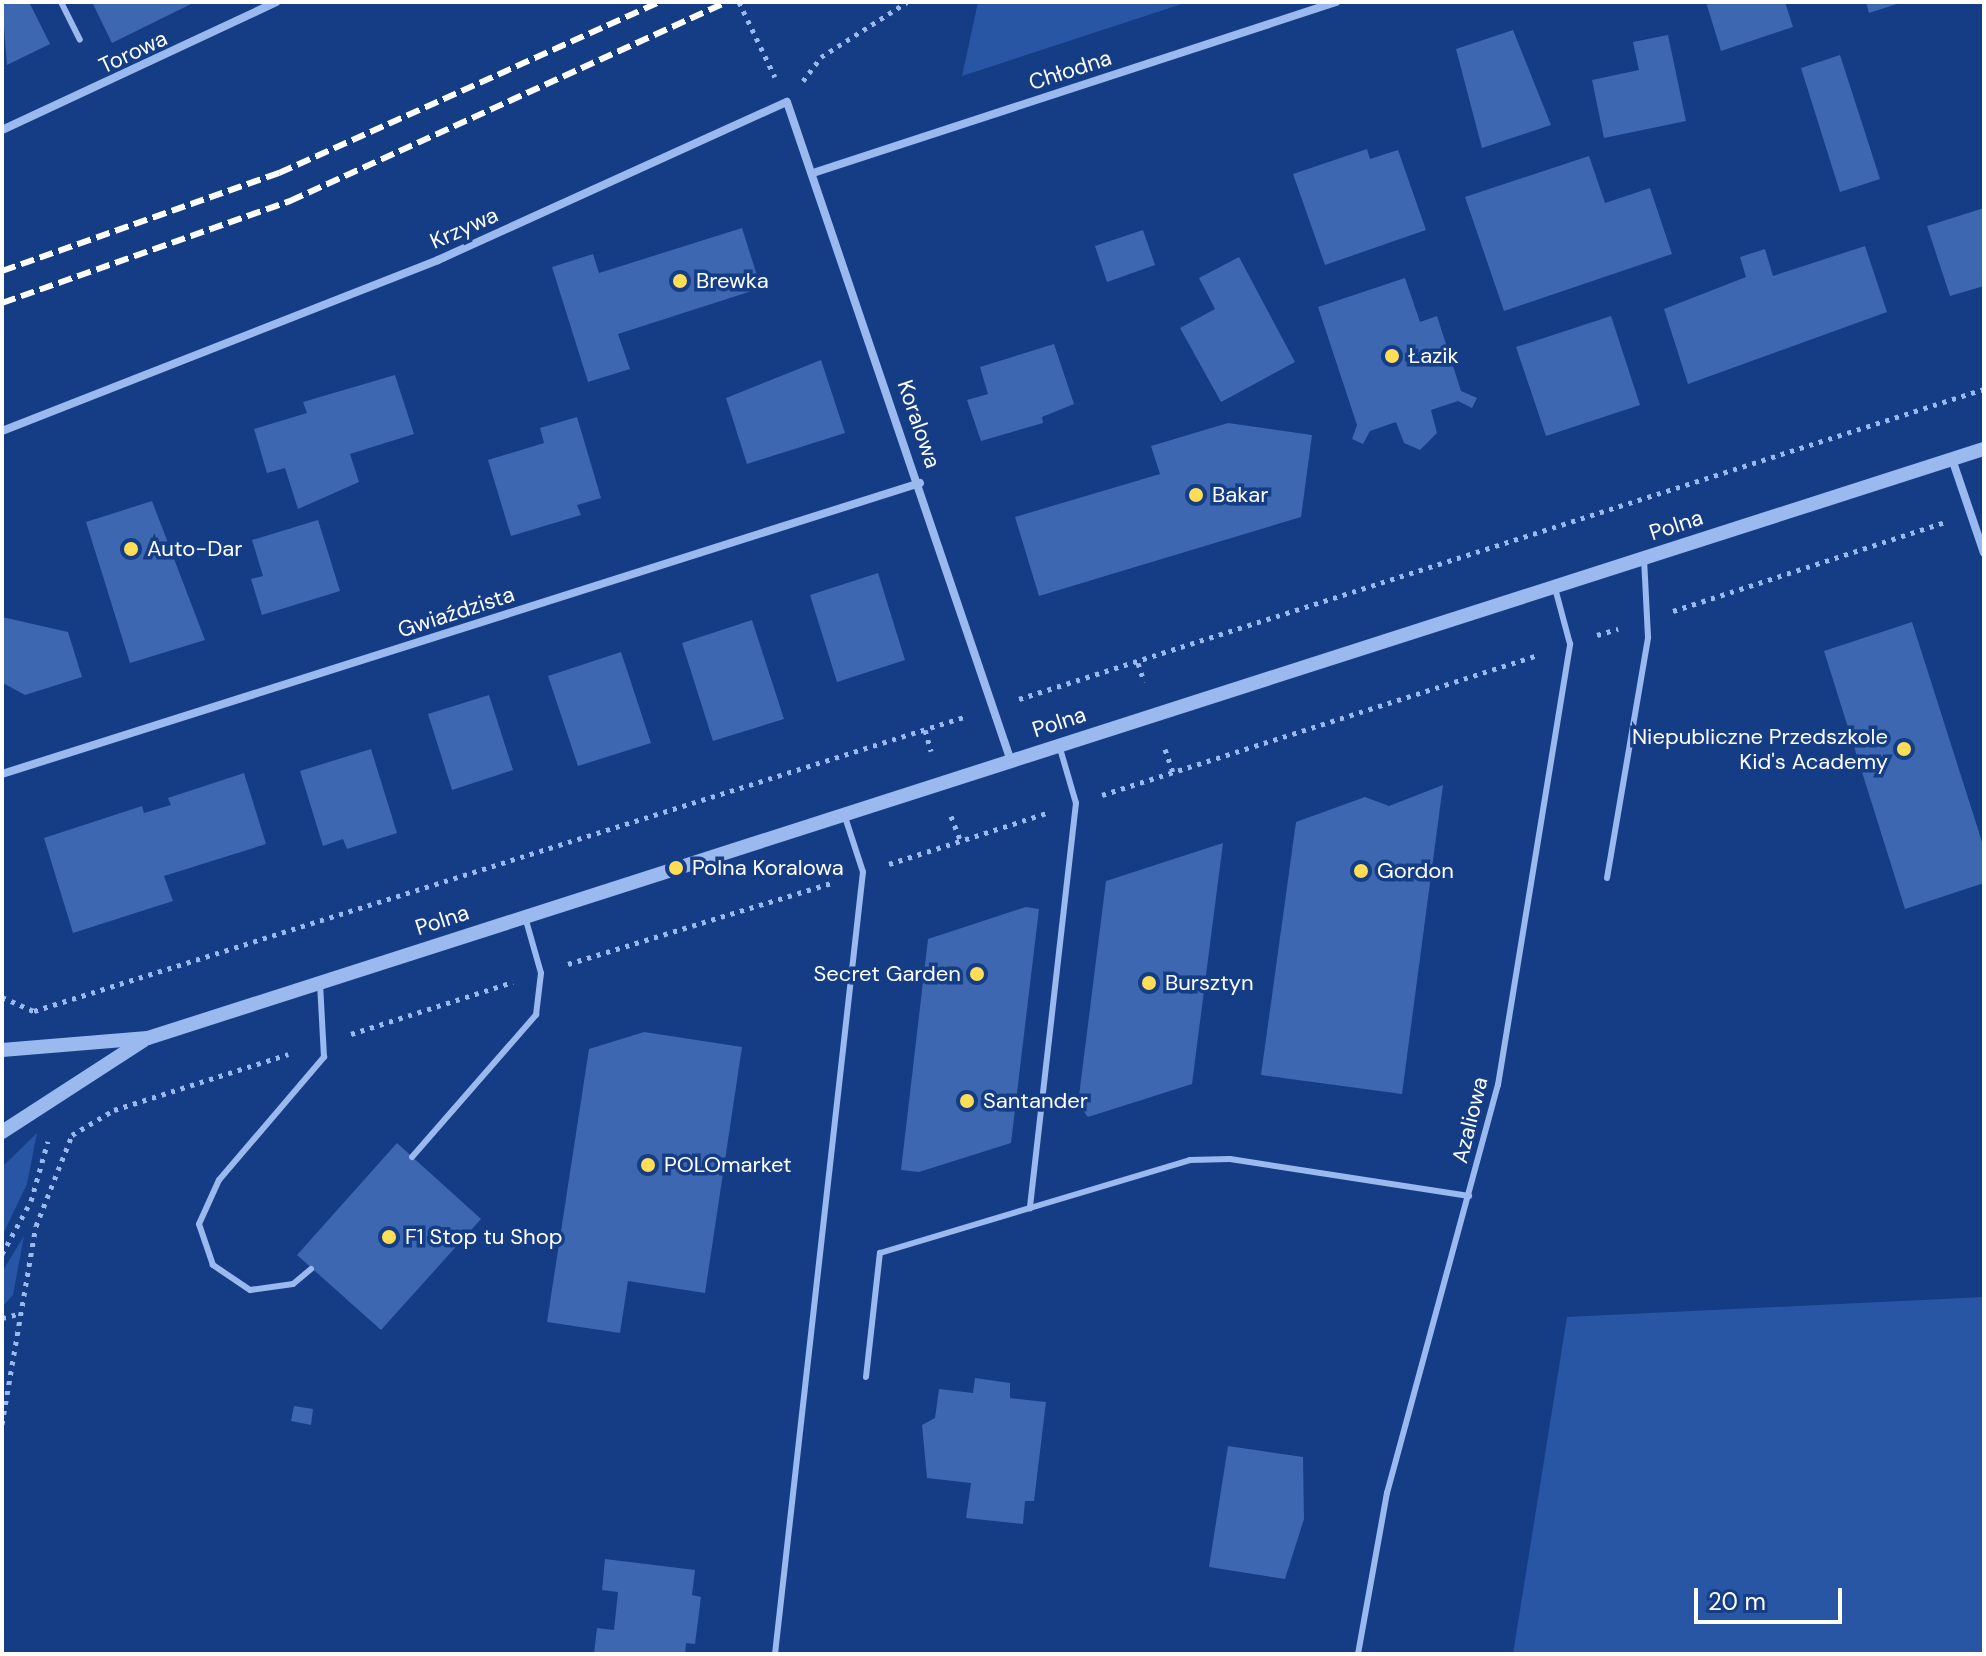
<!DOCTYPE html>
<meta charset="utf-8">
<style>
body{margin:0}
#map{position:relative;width:1986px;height:1656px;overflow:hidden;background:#153d86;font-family:"DM Sans",sans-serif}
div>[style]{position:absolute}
.green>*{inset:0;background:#2855a4}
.building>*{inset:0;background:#3d67b0}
.path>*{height:5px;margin-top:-2.5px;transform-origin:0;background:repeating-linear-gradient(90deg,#9ab9ee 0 4px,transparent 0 10px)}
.service>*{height:6px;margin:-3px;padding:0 3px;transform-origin:3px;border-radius:3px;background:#9ab9ee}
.minor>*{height:8px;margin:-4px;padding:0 4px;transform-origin:4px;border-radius:4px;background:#9ab9ee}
.tertiary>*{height:14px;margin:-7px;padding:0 7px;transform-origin:7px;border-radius:7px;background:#9ab9ee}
.rail>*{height:6px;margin-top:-3px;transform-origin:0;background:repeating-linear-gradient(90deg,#fff 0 14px,transparent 0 20px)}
.dots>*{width:22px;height:22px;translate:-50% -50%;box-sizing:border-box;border:4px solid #153d86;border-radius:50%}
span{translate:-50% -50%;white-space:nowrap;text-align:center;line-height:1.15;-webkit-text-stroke:7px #153d86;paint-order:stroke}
.street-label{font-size:22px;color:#fff}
.poi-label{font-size:22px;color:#fff}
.left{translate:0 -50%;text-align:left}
.right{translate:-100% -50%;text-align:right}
.frame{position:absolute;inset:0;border:4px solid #fff;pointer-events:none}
.scale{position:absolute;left:1694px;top:1588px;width:148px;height:36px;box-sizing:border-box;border:4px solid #fff;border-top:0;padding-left:10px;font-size:24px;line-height:28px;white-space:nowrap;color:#fff;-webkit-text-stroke:6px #153d86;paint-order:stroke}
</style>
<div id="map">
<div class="green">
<div style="clip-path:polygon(978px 2px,1188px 2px,962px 76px)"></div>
<div style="clip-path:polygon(37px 1133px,27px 1184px,2px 1236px,2px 1167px)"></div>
<div style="clip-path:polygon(24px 1236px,13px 1295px,2px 1307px,2px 1272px)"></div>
<div style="clip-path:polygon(1984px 1297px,1984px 1654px,1513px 1654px,1567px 1317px)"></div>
</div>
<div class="building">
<div style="clip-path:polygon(2px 2px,29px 2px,50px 44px,7px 65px)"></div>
<div style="clip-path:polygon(92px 2px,195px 2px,112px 43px)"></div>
<div style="clip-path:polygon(1706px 2px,1785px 2px,1793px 27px,1721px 51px)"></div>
<div style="clip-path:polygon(1866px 2px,1900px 2px,1900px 3px,1869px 13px)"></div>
<div style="clip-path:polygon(1513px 30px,1551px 125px,1482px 148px,1456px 49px)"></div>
<div style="clip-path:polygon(1668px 35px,1686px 121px,1604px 138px,1592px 80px,1639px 70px,1633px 42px)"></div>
<div style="clip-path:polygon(1840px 55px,1880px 179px,1840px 192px,1801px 68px)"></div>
<div style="clip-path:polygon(1367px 149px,1370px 159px,1398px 150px,1426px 230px,1325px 265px,1293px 174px)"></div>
<div style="clip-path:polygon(1589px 156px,1605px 203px,1650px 188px,1672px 254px,1504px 311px,1465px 197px)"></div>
<div style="clip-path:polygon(1984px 208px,1984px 286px,1950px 296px,1927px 226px)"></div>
<div style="clip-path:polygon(742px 228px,761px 288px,618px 334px,630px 369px,588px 382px,552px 267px,593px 254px,599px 273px)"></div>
<div style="clip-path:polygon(1143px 230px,1155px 265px,1107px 282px,1095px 246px)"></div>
<div style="clip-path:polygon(1865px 246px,1887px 312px,1688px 384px,1664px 309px,1746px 277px,1740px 257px,1765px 249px,1773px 276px)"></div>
<div style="clip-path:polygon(1239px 257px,1295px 362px,1221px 402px,1180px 328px,1215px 309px,1199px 278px)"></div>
<div style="clip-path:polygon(1405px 278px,1420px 322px,1437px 316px,1461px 391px,1477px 398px,1472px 408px,1458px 401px,1431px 410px,1437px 433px,1420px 450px,1404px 443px,1396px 422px,1370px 431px,1363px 444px,1352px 439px,1357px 425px,1318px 307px)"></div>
<div style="clip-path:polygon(1611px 316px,1640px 405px,1546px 436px,1516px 347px)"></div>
<div style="clip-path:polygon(1054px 344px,1074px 404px,1042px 417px,1043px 423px,981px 441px,967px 400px,988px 394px,980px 367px)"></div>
<div style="clip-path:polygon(821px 360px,845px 433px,747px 464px,726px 398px)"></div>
<div style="clip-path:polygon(395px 375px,414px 434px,350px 454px,359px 482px,298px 509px,285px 468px,267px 473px,254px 429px,307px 413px,303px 402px)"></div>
<div style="clip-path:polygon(577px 417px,601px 498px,577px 505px,581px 515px,511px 536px,488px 460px,544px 443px,540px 428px)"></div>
<div style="clip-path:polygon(1228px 423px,1312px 435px,1301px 517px,1039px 596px,1015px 517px,1160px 474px,1151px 446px)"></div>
<div style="clip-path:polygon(152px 501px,205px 640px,130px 663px,86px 522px)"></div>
<div style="clip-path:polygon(318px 520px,340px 591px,262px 615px,251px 579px,263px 576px,252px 540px)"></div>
<div style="clip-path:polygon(878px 573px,905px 660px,837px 682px,810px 595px)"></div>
<div style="clip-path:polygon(2px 617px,68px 632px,82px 677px,25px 695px,3px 683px)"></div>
<div style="clip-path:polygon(752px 620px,784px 719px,713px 741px,682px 643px)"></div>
<div style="clip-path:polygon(1912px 622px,1984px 848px,1984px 883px,1905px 909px,1824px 651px)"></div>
<div style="clip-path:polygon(621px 652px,651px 743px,578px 766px,548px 676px)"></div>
<div style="clip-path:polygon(489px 695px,513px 770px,452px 790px,428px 714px)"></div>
<div style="clip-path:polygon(371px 749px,397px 833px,347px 849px,343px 839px,323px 846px,300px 771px)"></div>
<div style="clip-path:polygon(244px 773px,266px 844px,164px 876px,173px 901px,73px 933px,44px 838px,142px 806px,144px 813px,171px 805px,168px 798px)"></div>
<div style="clip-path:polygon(1443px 785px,1402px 1094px,1261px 1075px,1296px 822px,1365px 797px,1389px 806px)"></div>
<div style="clip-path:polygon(1223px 843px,1192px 1084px,1088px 1117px,1078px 1104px,1106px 881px)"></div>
<div style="clip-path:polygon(1026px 907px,1039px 909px,1011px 1143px,919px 1172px,901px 1170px,928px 939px)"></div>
<div style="clip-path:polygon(644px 1032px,742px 1047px,705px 1293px,628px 1281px,620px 1333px,547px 1322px,589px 1049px)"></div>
<div style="clip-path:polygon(397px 1143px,481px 1219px,381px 1330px,297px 1255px)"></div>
<div style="clip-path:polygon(975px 1378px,1010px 1383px,1010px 1398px,1046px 1402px,1034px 1501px,1025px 1501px,1023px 1524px,966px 1518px,971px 1483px,927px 1478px,922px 1425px,935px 1418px,939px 1389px,973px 1393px)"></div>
<div style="clip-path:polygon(294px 1406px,313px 1409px,311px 1425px,291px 1421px)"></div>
<div style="clip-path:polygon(1228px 1446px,1303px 1457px,1304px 1519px,1285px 1579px,1209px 1567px)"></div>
<div style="clip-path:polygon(605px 1559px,695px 1570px,692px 1595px,701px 1597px,695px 1644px,686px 1643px,685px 1654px,594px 1654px,597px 1628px,614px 1630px,618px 1592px,602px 1590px)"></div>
</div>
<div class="path">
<div style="left:739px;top:2px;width:83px;rotate:64.4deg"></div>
<div style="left:803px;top:81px;width:30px;rotate:-53deg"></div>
<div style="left:821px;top:57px;width:102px;rotate:-32.6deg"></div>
<div style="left:1673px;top:611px;width:286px;rotate:-18.1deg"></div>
<div style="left:1597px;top:635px;width:22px;rotate:-16deg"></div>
<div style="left:1138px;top:663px;width:20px;rotate:72deg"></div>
<div style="left:1019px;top:699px;width:1014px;rotate:-17.81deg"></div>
<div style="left:925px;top:730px;width:22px;rotate:74deg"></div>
<div style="left:1165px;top:749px;width:24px;rotate:71deg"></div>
<div style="left:1102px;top:795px;width:458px;rotate:-17.8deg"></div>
<div style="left:951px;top:816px;width:26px;rotate:69deg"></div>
<div style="left:889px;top:864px;width:166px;rotate:-17.9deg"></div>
<div style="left:568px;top:964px;width:278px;rotate:-17.1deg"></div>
<div style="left:2px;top:997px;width:36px;rotate:24deg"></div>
<div style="left:34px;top:1011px;width:975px;rotate:-17.54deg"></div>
<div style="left:351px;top:1034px;width:170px;rotate:-17.8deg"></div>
<div style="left:2px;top:1254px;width:60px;rotate:-61.3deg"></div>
<div style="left:31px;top:1201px;width:62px;rotate:-74.2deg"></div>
<div style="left:2px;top:1318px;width:16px;rotate:-14deg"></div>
<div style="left:2px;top:1424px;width:201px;rotate:-80.3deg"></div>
<div style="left:36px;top:1226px;width:98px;rotate:-68.4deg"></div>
<div style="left:72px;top:1135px;width:49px;rotate:-30.8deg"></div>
<div style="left:114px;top:1110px;width:183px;rotate:-17.8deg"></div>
</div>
<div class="service">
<div style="left:61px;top:2px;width:42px;rotate:63.4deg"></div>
<div style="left:1059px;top:745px;width:60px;rotate:73.7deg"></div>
<div style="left:1076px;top:803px;width:408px;rotate:96.5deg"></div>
<div style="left:1030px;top:1208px;width:167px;rotate:-16.7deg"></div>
<div style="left:1190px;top:1160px;width:40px;rotate:-1.4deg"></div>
<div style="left:1230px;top:1159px;width:242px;rotate:8.8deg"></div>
<div style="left:1607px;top:878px;width:244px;rotate:-80.3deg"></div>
<div style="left:1648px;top:637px;width:79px;rotate:-92.9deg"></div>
<div style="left:412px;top:1157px;width:189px;rotate:-48.9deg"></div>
<div style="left:536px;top:1015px;width:42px;rotate:-83.2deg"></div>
<div style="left:541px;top:973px;width:58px;rotate:-105.9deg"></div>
<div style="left:311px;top:1269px;width:23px;rotate:140deg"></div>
<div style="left:293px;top:1284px;width:43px;rotate:172.1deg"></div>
<div style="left:250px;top:1290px;width:45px;rotate:-146deg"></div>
<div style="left:213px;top:1265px;width:43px;rotate:-108.9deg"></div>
<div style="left:199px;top:1224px;width:48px;rotate:-65.6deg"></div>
<div style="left:219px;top:1180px;width:162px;rotate:-49.5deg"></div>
<div style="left:324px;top:1057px;width:74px;rotate:-93.1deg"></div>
<div style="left:866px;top:1377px;width:125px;rotate:-83.6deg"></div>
<div style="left:880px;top:1253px;width:157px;rotate:-16.7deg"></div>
<div style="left:775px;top:1654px;width:787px;rotate:-83.58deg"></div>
<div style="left:863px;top:872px;width:61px;rotate:-108.1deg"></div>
<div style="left:1358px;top:1654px;width:164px;rotate:-79.8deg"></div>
<div style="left:1387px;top:1493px;width:423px;rotate:-74.8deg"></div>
<div style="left:1498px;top:1085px;width:447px;rotate:-80.7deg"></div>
<div style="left:1570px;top:644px;width:58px;rotate:-105deg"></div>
</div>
<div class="minor">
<div style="left:2px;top:130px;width:303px;rotate:-25deg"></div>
<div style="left:816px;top:172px;width:547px;rotate:-18.1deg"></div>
<div style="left:2px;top:431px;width:468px;rotate:-21.4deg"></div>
<div style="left:438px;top:260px;width:383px;rotate:-24.4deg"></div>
<div style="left:787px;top:102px;width:696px;rotate:71.23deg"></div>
<div style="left:1952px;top:459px;width:99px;rotate:71.2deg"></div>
<div style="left:2px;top:774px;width:963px;rotate:-17.59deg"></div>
</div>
<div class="tertiary">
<div style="left:2px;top:1050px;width:146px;rotate:-4.7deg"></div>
<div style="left:148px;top:1038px;width:1928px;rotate:-17.79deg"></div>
<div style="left:2px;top:1132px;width:169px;rotate:-32.9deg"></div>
</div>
<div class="rail">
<div style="left:2px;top:271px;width:294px;rotate:-19.5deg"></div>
<div style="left:279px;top:173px;width:417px;rotate:-24.2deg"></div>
<div style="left:2px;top:303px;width:306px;rotate:-19.5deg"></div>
<div style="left:290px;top:201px;width:480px;rotate:-24.5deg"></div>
</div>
<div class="dots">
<div style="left:680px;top:281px;background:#ffdd57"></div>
<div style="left:1392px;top:356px;background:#ffdd57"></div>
<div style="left:1196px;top:495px;background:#ffdd57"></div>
<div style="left:131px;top:549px;background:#ffdd57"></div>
<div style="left:1904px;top:749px;background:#ffdd57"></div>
<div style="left:676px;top:868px;background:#ffdd57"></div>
<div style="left:1361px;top:871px;background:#ffdd57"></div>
<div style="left:977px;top:974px;background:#ffdd57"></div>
<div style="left:1149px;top:983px;background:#ffdd57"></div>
<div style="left:967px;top:1101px;background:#ffdd57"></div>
<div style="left:648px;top:1165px;background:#ffdd57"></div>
<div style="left:389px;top:1237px;background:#ffdd57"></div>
</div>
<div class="street-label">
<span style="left:133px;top:52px;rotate:-25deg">Torowa</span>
<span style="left:1070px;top:70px;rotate:-18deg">Chłodna</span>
<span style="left:464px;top:228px;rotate:-24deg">Krzywa</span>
<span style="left:919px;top:424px;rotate:71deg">Koralowa</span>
<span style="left:1676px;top:525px;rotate:-18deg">Polna</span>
<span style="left:456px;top:612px;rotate:-18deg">Gwiaździsta</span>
<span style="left:1059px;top:722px;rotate:-18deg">Polna</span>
<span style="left:442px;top:920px;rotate:-18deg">Polna</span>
<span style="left:1470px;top:1120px;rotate:-76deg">Azaliowa</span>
</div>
<div class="poi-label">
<span class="left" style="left:696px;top:281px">Brewka</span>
<span class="left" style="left:1408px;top:356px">Łazik</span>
<span class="left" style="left:1212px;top:495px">Bakar</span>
<span class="left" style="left:147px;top:549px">Auto-Dar</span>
<span class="right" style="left:1888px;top:749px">Niepubliczne Przedszkole<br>Kid's Academy</span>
<span class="left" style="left:692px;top:868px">Polna Koralowa</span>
<span class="left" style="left:1377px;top:871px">Gordon</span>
<span class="right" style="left:961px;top:974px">Secret Garden</span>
<span class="left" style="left:1165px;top:983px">Bursztyn</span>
<span class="left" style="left:983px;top:1101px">Santander</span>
<span class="left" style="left:664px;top:1165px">POLOmarket</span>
<span class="left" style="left:405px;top:1237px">F1 Stop tu Shop</span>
</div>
<div class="frame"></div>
<div class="scale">20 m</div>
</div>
